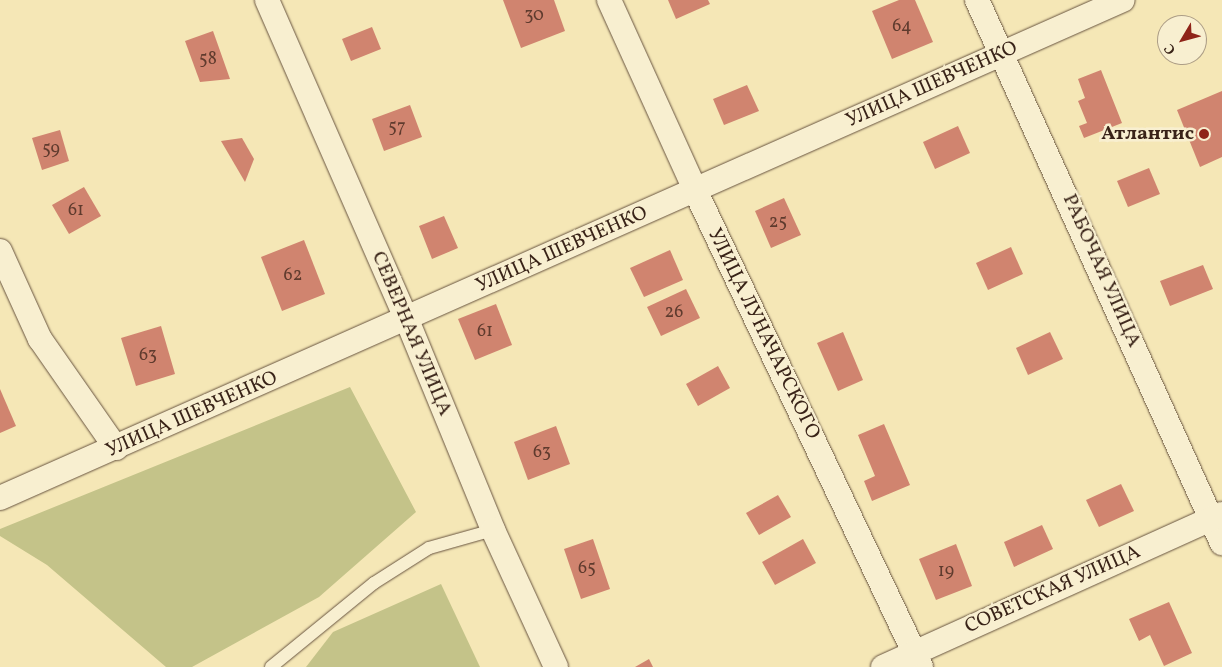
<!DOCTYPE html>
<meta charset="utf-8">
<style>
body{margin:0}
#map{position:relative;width:1222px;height:667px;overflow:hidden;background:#f5e7b6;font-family:Vollkorn,serif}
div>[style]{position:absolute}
.green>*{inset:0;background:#c4c389}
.building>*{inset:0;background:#d0846f}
.roads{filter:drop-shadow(0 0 1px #685440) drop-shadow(0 0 1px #685440)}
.lane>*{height:12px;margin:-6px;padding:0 6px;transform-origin:6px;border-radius:6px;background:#f8efd0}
.street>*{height:24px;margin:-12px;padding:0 12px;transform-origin:12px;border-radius:12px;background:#f8efd0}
.dots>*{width:14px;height:14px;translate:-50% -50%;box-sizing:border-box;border:2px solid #f8efd0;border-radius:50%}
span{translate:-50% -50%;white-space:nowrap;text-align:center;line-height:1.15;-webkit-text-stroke:5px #f8efd0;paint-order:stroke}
.number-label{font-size:18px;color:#5f3b2e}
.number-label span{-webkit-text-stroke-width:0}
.street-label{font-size:20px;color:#392318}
.poi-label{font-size:20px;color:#392318;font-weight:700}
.right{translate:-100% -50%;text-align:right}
.north{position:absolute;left:1157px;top:15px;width:50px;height:50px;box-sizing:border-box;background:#f8efd0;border:1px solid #ac9d86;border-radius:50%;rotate:233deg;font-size:14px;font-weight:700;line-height:20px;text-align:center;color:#392318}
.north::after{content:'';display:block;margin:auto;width:18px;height:22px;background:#8f2418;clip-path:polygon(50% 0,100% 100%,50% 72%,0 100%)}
</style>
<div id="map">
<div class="green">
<div style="clip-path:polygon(350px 387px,416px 512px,319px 597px,192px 667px,166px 667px,47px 565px,0 536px,0 529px)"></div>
<div style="clip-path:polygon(441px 584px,480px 667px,306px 667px,333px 632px)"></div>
</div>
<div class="building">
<div style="clip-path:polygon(503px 0,554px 0,565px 31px,521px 48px)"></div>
<div style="clip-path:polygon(668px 0,708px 0,710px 4px,676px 19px)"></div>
<div style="clip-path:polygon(899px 0,915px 0,933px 42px,892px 59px,872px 11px)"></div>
<div style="clip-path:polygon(372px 27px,381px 49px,351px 61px,342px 39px)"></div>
<div style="clip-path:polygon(213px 31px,230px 79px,200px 82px,185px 41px)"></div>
<div style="clip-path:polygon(1101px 70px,1122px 123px,1084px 138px,1079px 126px,1087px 123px,1078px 101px,1085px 98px,1078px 79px)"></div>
<div style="clip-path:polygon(747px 85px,759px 111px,724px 125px,713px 99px)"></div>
<div style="clip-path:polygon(1222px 91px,1222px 157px,1200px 167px,1177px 110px)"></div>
<div style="clip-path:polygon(410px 105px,422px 137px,384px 151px,372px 119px)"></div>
<div style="clip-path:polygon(958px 126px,970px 153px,935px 169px,923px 142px)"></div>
<div style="clip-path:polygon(60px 130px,69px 161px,42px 170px,32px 138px)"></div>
<div style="clip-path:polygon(242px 138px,254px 159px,245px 182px,221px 141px)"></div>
<div style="clip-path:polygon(1149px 168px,1160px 194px,1128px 207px,1117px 181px)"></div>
<div style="clip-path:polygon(84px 187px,101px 216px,69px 234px,52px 205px)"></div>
<div style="clip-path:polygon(784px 198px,801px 235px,771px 248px,755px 211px)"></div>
<div style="clip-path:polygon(444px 216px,458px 248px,432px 259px,419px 226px)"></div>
<div style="clip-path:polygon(304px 240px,325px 294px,282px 311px,261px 257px)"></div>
<div style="clip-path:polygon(1011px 247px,1023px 274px,988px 290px,976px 263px)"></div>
<div style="clip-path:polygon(670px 250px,683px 280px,644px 297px,630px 268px)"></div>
<div style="clip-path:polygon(1203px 265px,1213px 289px,1170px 306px,1160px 281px)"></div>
<div style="clip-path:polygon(686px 289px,700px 318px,661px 336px,647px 307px)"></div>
<div style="clip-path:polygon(496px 304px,512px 345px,475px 360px,458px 319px)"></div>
<div style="clip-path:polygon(161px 326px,175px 374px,136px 386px,121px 338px)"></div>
<div style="clip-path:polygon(843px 332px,863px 380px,838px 391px,817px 343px)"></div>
<div style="clip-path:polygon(1050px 332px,1063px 359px,1028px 375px,1016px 348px)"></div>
<div style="clip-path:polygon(718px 366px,730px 388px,698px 406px,686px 384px)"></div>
<div style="clip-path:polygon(0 389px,16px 426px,0 433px)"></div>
<div style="clip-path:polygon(884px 424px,910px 485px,872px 501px,864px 481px,875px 476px,858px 435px)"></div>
<div style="clip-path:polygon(556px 426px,570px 464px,528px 480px,514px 442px)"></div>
<div style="clip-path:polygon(1121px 484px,1134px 511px,1099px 527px,1086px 500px)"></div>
<div style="clip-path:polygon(778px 495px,791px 517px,759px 535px,746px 513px)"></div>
<div style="clip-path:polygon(1042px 525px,1053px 549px,1014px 567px,1004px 542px)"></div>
<div style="clip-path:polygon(593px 539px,610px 589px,581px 599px,564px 549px)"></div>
<div style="clip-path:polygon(803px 539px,816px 563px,775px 585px,762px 562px)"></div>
<div style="clip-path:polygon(956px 544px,972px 586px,936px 600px,919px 559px)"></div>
<div style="clip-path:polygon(1169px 602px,1192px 653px,1164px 666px,1150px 635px,1139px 641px,1129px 619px)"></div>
<div style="clip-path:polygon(649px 659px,653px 667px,635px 667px)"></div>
</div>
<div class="roads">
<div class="lane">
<div style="left:271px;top:667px;width:133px;rotate:-39.2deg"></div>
<div style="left:374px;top:583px;width:65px;rotate:-32.5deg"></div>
<div style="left:429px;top:548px;width:66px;rotate:-15.7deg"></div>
</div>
<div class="street">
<div style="left:267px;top:0;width:349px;rotate:66.4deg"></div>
<div style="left:407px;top:320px;width:227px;rotate:67.7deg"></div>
<div style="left:493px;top:530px;width:151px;rotate:65.3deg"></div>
<div style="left:609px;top:0;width:209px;rotate:65.6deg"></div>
<div style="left:695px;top:190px;width:528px;rotate:64.65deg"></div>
<div style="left:977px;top:0;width:596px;rotate:65.72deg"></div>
<div style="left:0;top:251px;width:97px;rotate:65.6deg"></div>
<div style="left:40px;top:339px;width:133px;rotate:55.1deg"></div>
<div style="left:0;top:498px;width:1228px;rotate:-23.92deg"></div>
<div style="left:883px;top:667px;width:372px;rotate:-24.3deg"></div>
</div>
</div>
<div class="dots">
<div style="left:1204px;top:134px;background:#8f2418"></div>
</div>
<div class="number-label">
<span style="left:534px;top:16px">30</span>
<span style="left:902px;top:27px">64</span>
<span style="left:208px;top:60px">58</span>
<span style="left:397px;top:128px">57</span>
<span style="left:51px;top:150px">59</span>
<span style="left:76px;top:211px">61</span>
<span style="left:778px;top:223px">25</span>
<span style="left:293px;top:276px">62</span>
<span style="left:674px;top:313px">26</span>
<span style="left:485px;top:332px">61</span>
<span style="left:148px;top:356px">63</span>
<span style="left:542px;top:453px">63</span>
<span style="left:587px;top:569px">65</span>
<span style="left:946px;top:572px">19</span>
</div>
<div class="street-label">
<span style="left:932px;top:85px;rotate:-24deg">УЛИЦА ШЕВЧЕНКО</span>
<span style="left:562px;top:250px;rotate:-24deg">УЛИЦА ШЕВЧЕНКО</span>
<span style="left:1101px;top:271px;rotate:66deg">РАБОЧАЯ УЛИЦА</span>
<span style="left:411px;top:334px;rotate:67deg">СЕВЕРНАЯ УЛИЦА</span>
<span style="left:763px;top:334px;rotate:64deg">УЛИЦА ЛУНАЧАРСКОГО</span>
<span style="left:192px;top:415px;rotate:-24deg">УЛИЦА ШЕВЧЕНКО</span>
<span style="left:1053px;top:590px;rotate:-24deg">СОВЕТСКАЯ УЛИЦА</span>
</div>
<div class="poi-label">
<span class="right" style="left:1194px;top:134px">Атлантис</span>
</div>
<div class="north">С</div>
</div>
